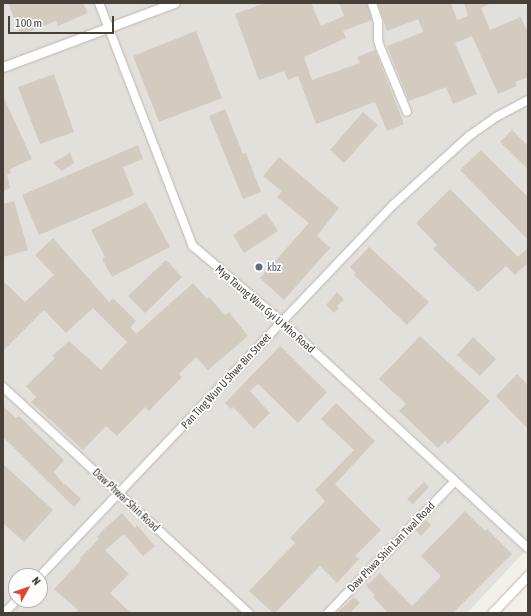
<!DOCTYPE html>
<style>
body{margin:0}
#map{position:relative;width:531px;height:616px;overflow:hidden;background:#f3f0ea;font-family:"Asap Condensed",sans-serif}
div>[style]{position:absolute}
.industrial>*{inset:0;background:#e3dfdb}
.building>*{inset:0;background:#d3cbc0}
.roads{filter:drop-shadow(0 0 1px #bdb7ad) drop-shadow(0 0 1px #bdb7ad)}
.minor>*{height:8px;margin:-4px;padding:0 4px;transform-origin:4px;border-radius:4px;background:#fff}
.tertiary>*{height:9px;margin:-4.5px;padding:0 4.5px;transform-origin:4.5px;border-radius:4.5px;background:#fff}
.dots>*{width:11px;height:11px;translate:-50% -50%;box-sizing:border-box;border:2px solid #fff;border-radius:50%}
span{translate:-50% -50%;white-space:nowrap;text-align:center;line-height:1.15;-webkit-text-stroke:3.5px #fff;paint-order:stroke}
.service-label{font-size:11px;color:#4e5e75}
.left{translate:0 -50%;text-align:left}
.street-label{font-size:11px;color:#464039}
.frame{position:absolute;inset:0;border:4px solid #464039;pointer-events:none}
.north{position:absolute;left:8px;top:568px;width:40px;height:40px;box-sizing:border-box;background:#fff;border:1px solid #b5b3b0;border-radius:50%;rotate:50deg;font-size:11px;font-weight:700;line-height:16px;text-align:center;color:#464039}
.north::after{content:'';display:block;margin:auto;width:14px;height:18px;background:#e24531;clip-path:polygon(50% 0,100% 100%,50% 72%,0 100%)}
.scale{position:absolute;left:8px;top:16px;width:106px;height:18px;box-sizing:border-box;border:2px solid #464039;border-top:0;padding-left:5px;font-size:12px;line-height:14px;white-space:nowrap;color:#464039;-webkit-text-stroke:3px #fff;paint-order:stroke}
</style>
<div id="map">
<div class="industrial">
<div style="clip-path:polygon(evenodd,3px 3px,528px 3px,528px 548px,467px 613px,3px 613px,3px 3px,16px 576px,40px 576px,40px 600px,16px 600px,16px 576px)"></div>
</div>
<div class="building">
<div style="clip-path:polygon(8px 3px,83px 3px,88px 13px,58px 26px,56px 21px,21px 35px)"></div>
<div style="clip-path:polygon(265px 3px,311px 3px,321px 26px,344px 16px,339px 3px,367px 3px,372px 20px,343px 31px,346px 38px,304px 57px,312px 80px,360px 63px,357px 57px,375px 50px,404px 124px,387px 131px,375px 102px,316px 124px,298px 76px,288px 80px,284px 71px,259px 80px,235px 14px)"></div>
<div style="clip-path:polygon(378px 3px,451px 3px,457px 20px,468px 16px,464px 3px,492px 3px,481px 8px,490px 30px,521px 17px,528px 33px,528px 77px,515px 82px,517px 86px,498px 94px,472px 36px,455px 43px,477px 94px,453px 104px,446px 87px,409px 101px,387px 46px,423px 32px,418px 19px,387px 31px)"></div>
<div style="clip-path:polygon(196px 31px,222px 98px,159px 122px,133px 56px)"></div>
<div style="clip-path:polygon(54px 74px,74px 132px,40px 144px,18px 87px)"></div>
<div style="clip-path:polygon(3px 96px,32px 159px,10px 169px,11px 173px,7px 175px,10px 188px,3px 191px)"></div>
<div style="clip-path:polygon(225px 109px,243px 154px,246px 153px,261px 192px,243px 199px,209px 116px)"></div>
<div style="clip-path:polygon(363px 112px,378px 125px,344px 163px,330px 150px)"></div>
<div style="clip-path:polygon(512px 130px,528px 146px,528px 169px,500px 142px)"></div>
<div style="clip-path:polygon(138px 145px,143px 159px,123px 167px,134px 195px,39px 235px,22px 195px)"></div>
<div style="clip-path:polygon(481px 150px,528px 197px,528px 240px,460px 170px)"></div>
<div style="clip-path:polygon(70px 153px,74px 163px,62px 171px,53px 163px)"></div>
<div style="clip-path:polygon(279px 157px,339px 208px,317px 236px,330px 248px,284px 300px,260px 278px,309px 223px,277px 197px,282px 191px,263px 176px)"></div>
<div style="clip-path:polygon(450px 189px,518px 257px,528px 248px,528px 263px,515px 275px,506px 266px,478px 292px,433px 249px,437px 245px,416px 223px)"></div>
<div style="clip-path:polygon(14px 201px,28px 250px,3px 257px,3px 204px)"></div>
<div style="clip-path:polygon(146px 202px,170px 247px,112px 277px,102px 259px,105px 257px,91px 230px)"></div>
<div style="clip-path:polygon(266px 213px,278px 231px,244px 253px,233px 235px)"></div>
<div style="clip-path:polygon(53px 238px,109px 302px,113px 298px,136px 321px,130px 327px,136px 334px,193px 283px,207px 299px,209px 297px,225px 315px,229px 312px,248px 336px,208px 370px,196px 357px,179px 374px,182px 377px,149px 411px,145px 407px,117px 436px,106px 426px,83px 450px,31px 402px,36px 397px,26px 386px,55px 358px,52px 356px,69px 341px,101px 370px,127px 342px,93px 308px,66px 333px,44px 310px,3px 351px,3px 281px,25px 302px,54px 275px,35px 255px)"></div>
<div style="clip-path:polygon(369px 247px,429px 302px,407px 325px,354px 275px,356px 273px,350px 267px)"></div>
<div style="clip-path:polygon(166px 260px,182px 277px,145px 313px,128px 296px)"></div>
<div style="clip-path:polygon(337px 292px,344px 300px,337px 306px,339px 308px,334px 313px,326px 305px)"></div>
<div style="clip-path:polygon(420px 336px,490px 401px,448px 444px,445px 441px,438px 448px,399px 411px,406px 404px,379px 379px)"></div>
<div style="clip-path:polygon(473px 337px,496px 359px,480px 376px,457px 355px)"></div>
<div style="clip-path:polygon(280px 346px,327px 392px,298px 423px,258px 384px,250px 391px,270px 413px,254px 429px,233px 407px,231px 409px,225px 403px)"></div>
<div style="clip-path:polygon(517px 374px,528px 385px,528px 429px,496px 396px)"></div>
<div style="clip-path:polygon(336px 403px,375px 441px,335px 484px,381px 530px,355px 556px,359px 559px,337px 583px,320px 566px,275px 613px,273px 613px,249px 591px,295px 543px,290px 538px,325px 501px,315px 490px,354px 450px,321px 419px)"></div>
<div style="clip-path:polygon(3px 406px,16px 418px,19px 416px,64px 460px,54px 472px,64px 485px,65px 484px,81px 499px,74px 507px,3px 437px)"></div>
<div style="clip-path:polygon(3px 464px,53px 510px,24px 542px,3px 523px)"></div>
<div style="clip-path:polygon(424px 482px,429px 487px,413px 504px,407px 499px)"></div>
<div style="clip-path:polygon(465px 511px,485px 531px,487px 529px,512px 554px,453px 613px,388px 613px,373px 597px,375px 595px,366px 586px,380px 573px,412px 606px,441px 576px,421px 556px)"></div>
<div style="clip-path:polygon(122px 513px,135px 528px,137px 525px,155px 546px,143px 556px,124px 534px,105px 550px,129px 574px,110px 593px,131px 613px,76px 613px,78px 610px,54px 589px,81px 560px,80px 558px,99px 539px,97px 537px,101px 532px)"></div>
<div style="clip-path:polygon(426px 520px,431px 525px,421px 536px,416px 530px)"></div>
<div style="clip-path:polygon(354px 597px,360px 603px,350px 613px,337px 613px)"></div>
</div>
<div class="roads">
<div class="minor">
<div style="left:99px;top:3px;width:261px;rotate:68.9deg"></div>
<div style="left:193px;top:246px;width:117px;rotate:40.5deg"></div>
<div style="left:282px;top:322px;width:334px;rotate:42.6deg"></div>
<div style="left:372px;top:3px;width:19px;rotate:72deg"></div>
<div style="left:378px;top:21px;width:19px;rotate:90deg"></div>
<div style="left:378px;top:40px;width:7px;rotate:74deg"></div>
<div style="left:380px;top:47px;width:70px;rotate:67.4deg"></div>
<div style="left:3px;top:387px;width:334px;rotate:42.6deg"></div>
<div style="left:40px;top:576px;width:512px;rotate:-46.42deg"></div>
<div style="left:393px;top:205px;width:103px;rotate:-42.2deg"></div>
<div style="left:469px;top:136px;width:33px;rotate:-35deg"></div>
<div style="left:496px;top:117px;width:36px;rotate:-28deg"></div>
<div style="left:4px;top:613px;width:18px;rotate:-45deg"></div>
<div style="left:328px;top:613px;width:183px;rotate:-46.1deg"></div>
</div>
<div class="tertiary">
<div style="left:3px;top:67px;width:183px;rotate:-20.5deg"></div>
<div style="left:492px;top:613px;width:52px;rotate:-46.5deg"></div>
</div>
</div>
<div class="dots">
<div style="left:259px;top:267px;background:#5c6f8a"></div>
</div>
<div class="service-label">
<span class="left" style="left:267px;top:267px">kbz</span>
</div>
<div class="street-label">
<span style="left:265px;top:309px;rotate:41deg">Mya Taung Wun Gyi U Mho Road</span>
<span style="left:226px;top:381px;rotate:-47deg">Pan Ting Wun U Shwe Bin Street</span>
<span style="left:126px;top:500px;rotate:43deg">Daw Phwar Shin Road</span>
<span style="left:391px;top:547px;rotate:-46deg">Daw Phwa Shin Lan Twal Road</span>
</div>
<div class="frame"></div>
<div class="north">N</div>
<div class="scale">100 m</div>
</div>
